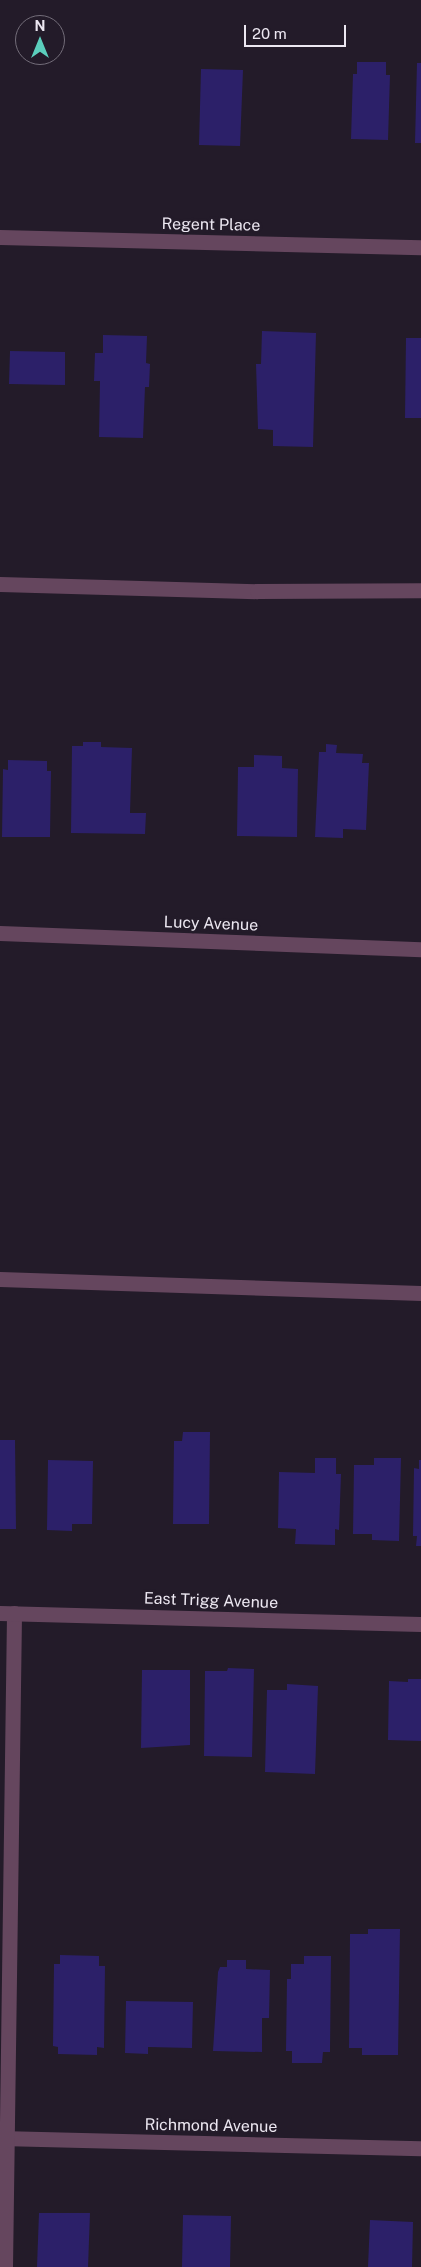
<!DOCTYPE html>
<style>
body{margin:0}
#map{position:relative;width:421px;height:2267px;overflow:hidden;background:#231b29;font-family:"Public Sans",sans-serif}
div>[style]{position:absolute}
.building>*{inset:0;background:#2c2069}
.service>*{height:15px;margin:-7.5px;padding:0 7.5px;transform-origin:7.5px;border-radius:7.5px;background:#65465e}
.minor>*{height:15px;margin:-7.5px;padding:0 7.5px;transform-origin:7.5px;border-radius:7.5px;background:#65465e}
.tertiary>*{height:15px;margin:-7.5px;padding:0 7.5px;transform-origin:7.5px;border-radius:7.5px;background:#65465e}
span{translate:-50% -50%;white-space:nowrap;text-align:center;line-height:1.15;-webkit-text-stroke:5px #231b29;paint-order:stroke}
.street-label{font-size:16px;color:#ece7f1}
.north{position:absolute;left:15px;top:15px;width:50px;height:50px;box-sizing:border-box;background:#231b29;border:1px solid #736d79;border-radius:50%;rotate:0deg;font-size:14px;font-weight:700;line-height:20px;text-align:center;color:#ece7f1}
.north::after{content:'';display:block;margin:auto;width:18px;height:22px;background:#5bcebc;clip-path:polygon(50% 0,100% 100%,50% 72%,0 100%)}
.scale{position:absolute;left:244px;top:25px;width:102px;height:22px;box-sizing:border-box;border:2px solid #ece7f1;border-top:0;padding-left:6px;font-size:15px;line-height:18px;white-space:nowrap;color:#ece7f1;-webkit-text-stroke:4px #231b29;paint-order:stroke}
</style>
<div id="map">
<div class="building">
<div style="clip-path:polygon(357px 62px,386px 62px,386px 75px,390px 75px,388px 140px,351px 139px,353px 74px,357px 74px)"></div>
<div style="clip-path:polygon(417px 63px,421px 63px,421px 143px,415px 143px)"></div>
<div style="clip-path:polygon(201px 69px,243px 70px,240px 146px,199px 145px)"></div>
<div style="clip-path:polygon(262px 331px,316px 333px,313px 447px,273px 446px,273px 430px,258px 429px,256px 364px,261px 364px)"></div>
<div style="clip-path:polygon(103px 335px,147px 336px,146px 363px,150px 364px,149px 387px,145px 387px,143px 438px,99px 437px,100px 381px,94px 381px,95px 353px,103px 353px)"></div>
<div style="clip-path:polygon(406px 338px,421px 338px,421px 418px,405px 418px)"></div>
<div style="clip-path:polygon(10px 351px,65px 352px,65px 385px,9px 384px)"></div>
<div style="clip-path:polygon(83px 742px,101px 742px,101px 747px,132px 748px,130px 813px,146px 813px,145px 834px,71px 833px,72px 746px,83px 746px)"></div>
<div style="clip-path:polygon(326px 744px,337px 745px,336px 753px,363px 754px,362px 763px,369px 763px,366px 830px,343px 829px,343px 838px,315px 837px,319px 752px,326px 752px)"></div>
<div style="clip-path:polygon(254px 755px,282px 756px,282px 768px,298px 769px,297px 837px,237px 836px,238px 767px,254px 767px)"></div>
<div style="clip-path:polygon(8px 760px,47px 761px,47px 771px,51px 771px,50px 837px,2px 837px,3px 769px,8px 770px)"></div>
<div style="clip-path:polygon(183px 1432px,210px 1432px,209px 1524px,173px 1524px,174px 1441px,182px 1441px)"></div>
<div style="clip-path:polygon(0 1440px,15px 1440px,16px 1529px,0 1529px)"></div>
<div style="clip-path:polygon(315px 1458px,336px 1458px,336px 1474px,341px 1474px,339px 1530px,335px 1529px,335px 1545px,295px 1544px,296px 1529px,278px 1528px,279px 1472px,315px 1473px)"></div>
<div style="clip-path:polygon(374px 1458px,401px 1458px,399px 1541px,372px 1540px,372px 1534px,353px 1534px,354px 1465px,374px 1465px)"></div>
<div style="clip-path:polygon(48px 1460px,93px 1461px,92px 1524px,72px 1524px,72px 1531px,47px 1530px)"></div>
<div style="clip-path:polygon(419px 1460px,421px 1460px,421px 1546px,416px 1546px,417px 1536px,413px 1536px,414px 1468px,419px 1469px)"></div>
<div style="clip-path:polygon(228px 1668px,254px 1669px,252px 1757px,204px 1756px,205px 1671px,227px 1671px)"></div>
<div style="clip-path:polygon(142px 1670px,190px 1670px,190px 1745px,141px 1748px)"></div>
<div style="clip-path:polygon(408px 1679px,421px 1679px,421px 1741px,388px 1740px,389px 1681px,408px 1682px)"></div>
<div style="clip-path:polygon(287px 1684px,318px 1686px,315px 1774px,265px 1772px,267px 1690px,287px 1690px)"></div>
<div style="clip-path:polygon(368px 1929px,400px 1929px,398px 2055px,362px 2055px,362px 2048px,349px 2048px,350px 1934px,368px 1934px)"></div>
<div style="clip-path:polygon(60px 1955px,99px 1956px,99px 1966px,105px 1966px,104px 2048px,97px 2047px,97px 2055px,58px 2054px,58px 2047px,53px 2046px,54px 1964px,60px 1964px)"></div>
<div style="clip-path:polygon(304px 1956px,331px 1956px,330px 2052px,323px 2052px,322px 2063px,292px 2063px,292px 2051px,286px 2051px,287px 1979px,291px 1979px,291px 1964px,304px 1964px)"></div>
<div style="clip-path:polygon(227px 1960px,246px 1960px,246px 1969px,270px 1970px,269px 2018px,262px 2018px,262px 2052px,213px 2051px,218px 1972px,220px 1967px,227px 1967px)"></div>
<div style="clip-path:polygon(126px 2001px,193px 2002px,192px 2048px,148px 2047px,148px 2054px,125px 2053px)"></div>
<div style="clip-path:polygon(39px 2213px,90px 2213px,88px 2267px,37px 2267px)"></div>
<div style="clip-path:polygon(183px 2215px,231px 2216px,230px 2267px,182px 2267px)"></div>
<div style="clip-path:polygon(370px 2220px,413px 2222px,412px 2267px,368px 2267px)"></div>
</div>
<div class="service">
<div style="left:0;top:584px;width:257px;rotate:1.6deg"></div>
<div style="left:257px;top:591px;width:164px;rotate:-0.3deg"></div>
<div style="left:0;top:1279px;width:421px;rotate:1.9deg"></div>
</div>
<div class="minor">
<div style="left:0;top:237px;width:421px;rotate:1.4deg"></div>
<div style="left:0;top:933px;width:421px;rotate:2.2deg"></div>
<div style="left:0;top:2138px;width:421px;rotate:1.4deg"></div>
<div style="left:5px;top:2267px;width:654px;rotate:-89.21deg"></div>
</div>
<div class="tertiary">
<div style="left:0;top:1613px;width:421px;rotate:1.5deg"></div>
</div>
<div class="street-label">
<span style="left:211px;top:225px;rotate:1deg">Regent Place</span>
<span style="left:211px;top:924px;rotate:2deg">Lucy Avenue</span>
<span style="left:211px;top:1601px;rotate:2deg">East Trigg Avenue</span>
<span style="left:211px;top:2126px;rotate:1deg">Richmond Avenue</span>
</div>
<div class="north">N</div>
<div class="scale">20 m</div>
</div>
